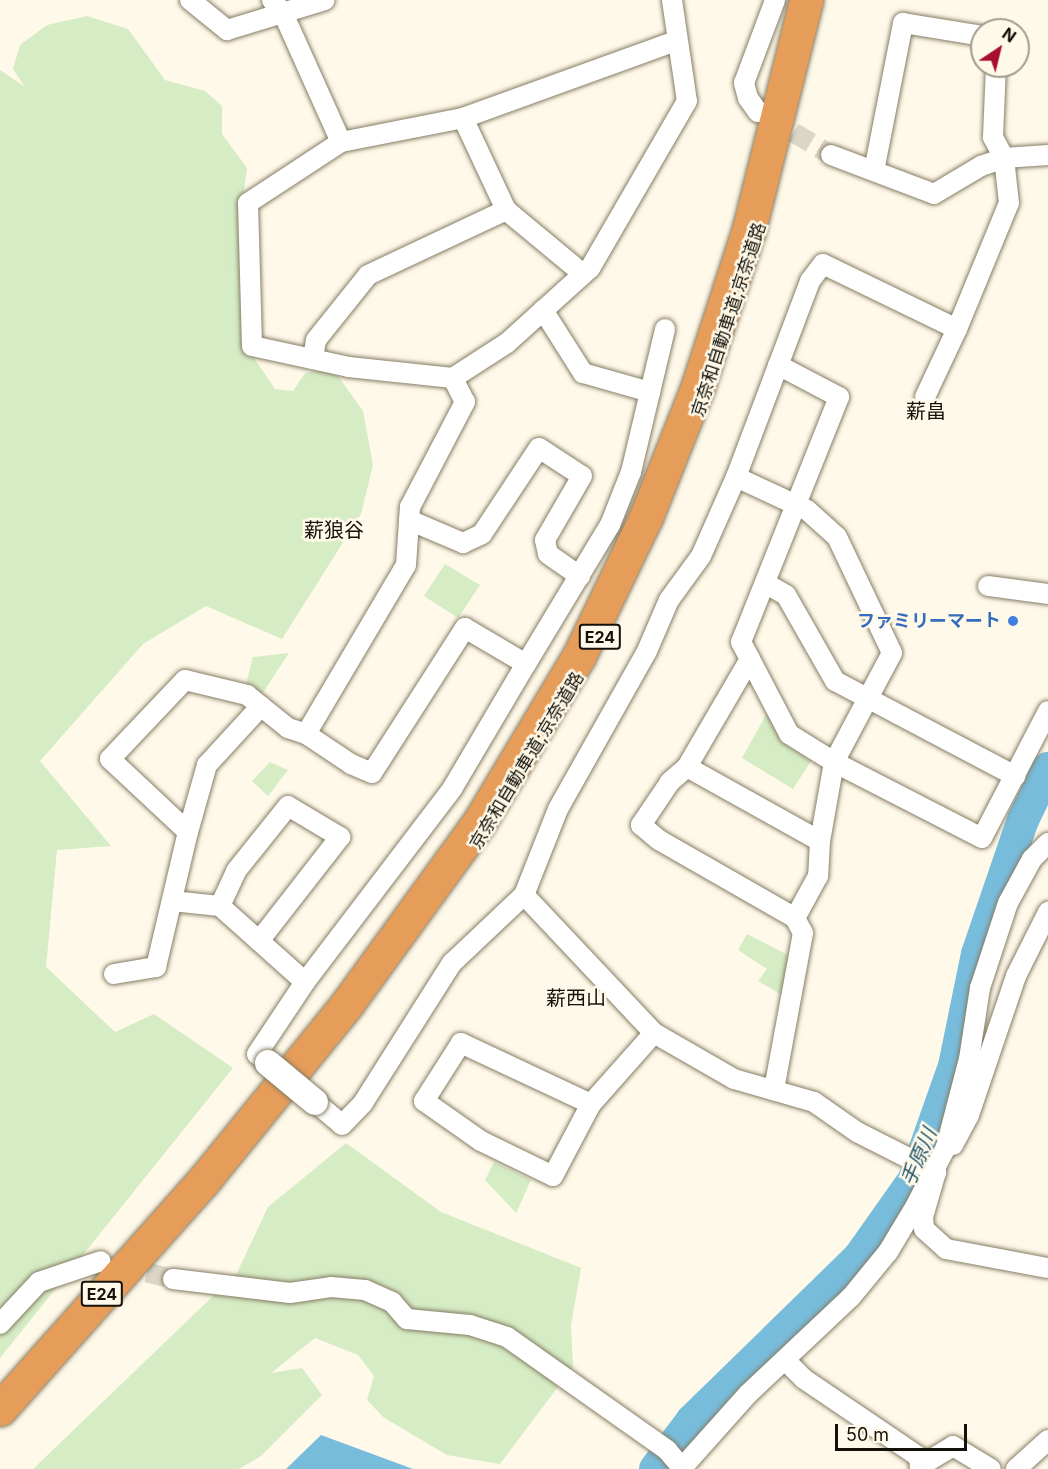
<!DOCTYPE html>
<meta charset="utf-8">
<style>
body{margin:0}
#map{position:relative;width:1048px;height:1469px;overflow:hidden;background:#fff9e9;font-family:Inter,"Noto Sans JP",sans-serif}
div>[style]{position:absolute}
.green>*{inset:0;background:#d5ecc4}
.water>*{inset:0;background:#78bcdb}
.river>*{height:32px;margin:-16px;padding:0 16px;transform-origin:16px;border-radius:16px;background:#78bcdb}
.minor-tunnel>*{height:20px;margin-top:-10px;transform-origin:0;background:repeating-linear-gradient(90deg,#dcd6c7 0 20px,transparent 0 30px)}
.roads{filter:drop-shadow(0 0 2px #867d65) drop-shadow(0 0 2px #867d65)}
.minor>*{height:20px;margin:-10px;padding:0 10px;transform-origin:10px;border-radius:10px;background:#fff}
.motorway>*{height:33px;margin:-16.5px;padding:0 16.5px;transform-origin:16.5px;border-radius:16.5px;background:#e79d5a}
.bridges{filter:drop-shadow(0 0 2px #867d65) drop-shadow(0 0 2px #867d65)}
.tertiary-bridge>*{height:26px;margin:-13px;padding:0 13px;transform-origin:13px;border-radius:13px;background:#fff}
.dots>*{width:16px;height:16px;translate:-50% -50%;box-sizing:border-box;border:3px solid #fff9e9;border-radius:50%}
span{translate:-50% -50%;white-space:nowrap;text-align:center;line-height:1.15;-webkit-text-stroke:5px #fff9e9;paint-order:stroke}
.shield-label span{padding:2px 4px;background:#fff9e9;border:2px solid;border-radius:4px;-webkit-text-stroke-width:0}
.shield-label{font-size:16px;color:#141108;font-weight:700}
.street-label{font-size:18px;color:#141108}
.shop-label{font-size:18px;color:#366cbe;font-weight:700}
.right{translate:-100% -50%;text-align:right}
.neighbourhood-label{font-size:20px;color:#141108}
.water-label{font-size:20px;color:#1c5268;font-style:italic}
.north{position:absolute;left:970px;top:18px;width:60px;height:60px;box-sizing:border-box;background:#fff9e9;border:2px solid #a19c8f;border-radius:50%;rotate:35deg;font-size:16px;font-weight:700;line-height:24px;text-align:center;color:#141108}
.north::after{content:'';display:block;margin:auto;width:21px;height:27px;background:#a70e2c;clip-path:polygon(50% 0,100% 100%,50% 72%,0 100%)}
.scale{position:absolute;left:835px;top:1424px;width:132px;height:27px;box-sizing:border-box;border:3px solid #141108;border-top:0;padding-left:8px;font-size:18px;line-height:21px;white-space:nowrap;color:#141108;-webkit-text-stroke:4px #fff9e9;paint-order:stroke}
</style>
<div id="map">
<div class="green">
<div style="clip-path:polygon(87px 16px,128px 29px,165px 80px,205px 91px,222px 106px,222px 134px,247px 168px,240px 219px,241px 339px,275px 389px,293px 391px,305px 373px,325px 370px,338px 376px,363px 411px,373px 465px,361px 514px,282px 639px,206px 606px,143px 644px,40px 761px,111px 846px,57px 850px,46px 967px,115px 1032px,154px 1014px,233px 1068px,0 1358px,0 70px,25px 87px,13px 69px,20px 45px,47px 25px)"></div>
<div style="clip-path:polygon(445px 564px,480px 585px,458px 618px,424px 596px)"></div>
<div style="clip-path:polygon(289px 653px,258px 700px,244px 692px,253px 657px)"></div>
<div style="clip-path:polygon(767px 713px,783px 743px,811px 761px,793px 789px,742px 758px)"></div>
<div style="clip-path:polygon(270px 762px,288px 770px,268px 796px,252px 781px)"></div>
<div style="clip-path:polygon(747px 934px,790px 956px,782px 995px,758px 981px,767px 969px,738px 950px)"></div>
<div style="clip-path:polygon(346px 1143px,441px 1212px,581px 1268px,571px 1325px,573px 1367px,500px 1464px,447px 1455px,383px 1417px,367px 1400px,374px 1376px,358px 1355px,315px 1338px,271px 1373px,302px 1368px,322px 1395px,261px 1456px,239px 1469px,33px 1469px,237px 1273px,268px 1207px)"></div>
<div style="clip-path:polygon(494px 1162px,531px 1180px,516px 1213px,485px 1180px)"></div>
</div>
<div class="water">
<div style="clip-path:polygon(321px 1435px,413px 1469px,286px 1469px)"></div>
</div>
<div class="river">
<div style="left:655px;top:1469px;width:61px;rotate:-52.9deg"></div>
<div style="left:692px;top:1420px;width:233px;rotate:-44.3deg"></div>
<div style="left:859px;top:1257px;width:95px;rotate:-54.8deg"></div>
<div style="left:914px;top:1179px;width:120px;rotate:-70.5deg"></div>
<div style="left:954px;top:1066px;width:114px;rotate:-78.4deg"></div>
<div style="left:977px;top:954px;width:142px;rotate:-71.1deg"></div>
<div style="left:1023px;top:820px;width:58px;rotate:-64.3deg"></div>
</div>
<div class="minor-tunnel">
<div style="left:768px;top:117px;width:74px;rotate:31.1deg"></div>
<div style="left:118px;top:1265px;width:57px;rotate:14.3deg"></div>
</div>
<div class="roads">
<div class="minor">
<div style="left:190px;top:0;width:48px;rotate:39deg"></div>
<div style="left:227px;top:30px;width:102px;rotate:-17deg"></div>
<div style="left:272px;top:0;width:17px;rotate:50deg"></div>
<div style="left:283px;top:13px;width:141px;rotate:65.8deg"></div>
<div style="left:672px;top:0;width:102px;rotate:81.6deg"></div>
<div style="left:687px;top:101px;width:193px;rotate:120.1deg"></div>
<div style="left:590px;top:268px;width:112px;rotate:137.9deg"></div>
<div style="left:507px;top:343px;width:64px;rotate:147.1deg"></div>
<div style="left:453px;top:378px;width:105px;rotate:-174deg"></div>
<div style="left:349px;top:367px;width:99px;rotate:-167.8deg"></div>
<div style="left:252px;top:346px;width:143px;rotate:-91.6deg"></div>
<div style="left:248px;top:203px;width:111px;rotate:-33.3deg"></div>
<div style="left:341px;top:142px;width:124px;rotate:-11.1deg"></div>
<div style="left:463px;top:118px;width:226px;rotate:-19.9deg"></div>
<div style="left:758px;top:112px;width:17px;rotate:-126deg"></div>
<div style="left:748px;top:98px;width:16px;rotate:-105deg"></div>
<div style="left:744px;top:83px;width:89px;rotate:-69.5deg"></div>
<div style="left:463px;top:118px;width:102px;rotate:64.9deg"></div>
<div style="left:506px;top:210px;width:100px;rotate:39.7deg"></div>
<div style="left:831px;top:155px;width:110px;rotate:20.7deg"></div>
<div style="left:934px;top:194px;width:55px;rotate:-30.8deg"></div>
<div style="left:981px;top:166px;width:24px;rotate:-19deg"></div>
<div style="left:1004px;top:158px;width:44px;rotate:-3.9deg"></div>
<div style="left:874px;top:171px;width:151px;rotate:-78.9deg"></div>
<div style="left:903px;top:23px;width:80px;rotate:9.3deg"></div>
<div style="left:543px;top:310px;width:75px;rotate:57.6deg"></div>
<div style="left:583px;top:373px;width:70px;rotate:15.8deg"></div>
<div style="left:313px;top:359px;width:19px;rotate:-81deg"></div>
<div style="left:316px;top:340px;width:83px;rotate:-51.3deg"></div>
<div style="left:368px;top:275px;width:153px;rotate:-25.2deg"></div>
<div style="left:778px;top:365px;width:69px;rotate:27.7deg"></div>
<div style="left:839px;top:397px;width:264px;rotate:111.8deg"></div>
<div style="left:741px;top:642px;width:104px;rotate:62.4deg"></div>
<div style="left:789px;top:734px;width:53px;rotate:31.9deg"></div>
<div style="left:834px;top:762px;width:80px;rotate:100deg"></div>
<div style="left:820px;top:841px;width:35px;rotate:93deg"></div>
<div style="left:818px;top:876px;width:48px;rotate:118.7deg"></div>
<div style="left:925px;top:397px;width:75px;rotate:-64.8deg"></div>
<div style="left:736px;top:477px;width:78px;rotate:24.9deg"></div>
<div style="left:807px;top:510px;width:40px;rotate:42deg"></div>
<div style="left:837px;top:537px;width:128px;rotate:64.6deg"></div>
<div style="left:892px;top:653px;width:123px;rotate:118deg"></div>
<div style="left:834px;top:762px;width:166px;rotate:27.2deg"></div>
<div style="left:982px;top:838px;width:143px;rotate:-62.5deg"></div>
<div style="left:409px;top:520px;width:59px;rotate:23.1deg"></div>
<div style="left:463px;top:543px;width:21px;rotate:-25deg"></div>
<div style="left:482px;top:534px;width:103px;rotate:-56.5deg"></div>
<div style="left:539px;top:448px;width:51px;rotate:33.1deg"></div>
<div style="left:582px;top:476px;width:74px;rotate:120deg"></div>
<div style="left:545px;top:540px;width:14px;rotate:78deg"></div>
<div style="left:548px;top:554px;width:39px;rotate:35deg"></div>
<div style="left:765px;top:583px;width:24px;rotate:30deg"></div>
<div style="left:786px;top:595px;width:99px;rotate:60.3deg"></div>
<div style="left:835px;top:681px;width:204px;rotate:27.8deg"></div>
<div style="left:988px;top:586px;width:61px;rotate:7.6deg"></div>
<div style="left:750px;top:659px;width:125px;rotate:120.3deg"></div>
<div style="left:687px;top:767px;width:23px;rotate:139deg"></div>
<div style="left:670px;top:782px;width:52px;rotate:124deg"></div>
<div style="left:641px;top:825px;width:23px;rotate:40deg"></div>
<div style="left:659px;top:840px;width:157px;rotate:29.8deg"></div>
<div style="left:795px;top:918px;width:17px;rotate:62deg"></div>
<div style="left:803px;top:933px;width:160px;rotate:100.5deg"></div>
<div style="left:526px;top:664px;width:162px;rotate:-58.9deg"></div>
<div style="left:610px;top:525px;width:57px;rotate:-68.4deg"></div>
<div style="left:631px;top:472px;width:147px;rotate:-76.6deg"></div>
<div style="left:687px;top:767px;width:152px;rotate:29.1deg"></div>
<div style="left:188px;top:832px;width:70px;rotate:-74.2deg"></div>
<div style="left:207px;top:765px;width:80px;rotate:-47.5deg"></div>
<div style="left:524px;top:895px;width:190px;rotate:46.7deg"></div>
<div style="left:654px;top:1033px;width:92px;rotate:29.9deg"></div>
<div style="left:734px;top:1079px;width:83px;rotate:16deg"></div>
<div style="left:814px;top:1102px;width:52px;rotate:34.9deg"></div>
<div style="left:857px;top:1132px;width:89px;rotate:26.9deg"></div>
<div style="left:936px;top:1172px;width:47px;rotate:106.1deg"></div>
<div style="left:923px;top:1217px;width:12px;rotate:85deg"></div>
<div style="left:924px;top:1229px;width:30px;rotate:42deg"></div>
<div style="left:946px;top:1249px;width:104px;rotate:10.6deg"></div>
<div style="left:172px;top:901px;width:48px;rotate:5.9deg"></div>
<div style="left:220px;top:906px;width:114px;rotate:41.8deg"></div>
<div style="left:220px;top:906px;width:38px;rotate:-65deg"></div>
<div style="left:236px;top:871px;width:83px;rotate:-51.3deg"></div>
<div style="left:288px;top:806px;width:61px;rotate:30.8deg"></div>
<div style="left:340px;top:837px;width:132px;rotate:127.9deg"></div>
<div style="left:114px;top:974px;width:43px;rotate:-9.5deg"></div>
<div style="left:156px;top:967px;width:139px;rotate:-76.7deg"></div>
<div style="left:188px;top:832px;width:107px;rotate:-136.9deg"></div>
<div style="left:110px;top:759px;width:109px;rotate:-46.5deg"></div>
<div style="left:185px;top:680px;width:64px;rotate:13.6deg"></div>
<div style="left:247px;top:695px;width:53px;rotate:38.8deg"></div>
<div style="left:288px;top:728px;width:19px;rotate:18deg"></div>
<div style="left:268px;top:1063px;width:14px;rotate:-141deg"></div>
<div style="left:257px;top:1054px;width:87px;rotate:-56.3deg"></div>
<div style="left:305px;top:982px;width:243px;rotate:-52.7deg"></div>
<div style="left:452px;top:789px;width:145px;rotate:-59.4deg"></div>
<div style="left:526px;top:664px;width:71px;rotate:-149.5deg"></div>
<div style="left:465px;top:628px;width:172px;rotate:122.7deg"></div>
<div style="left:372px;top:773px;width:23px;rotate:-157deg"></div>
<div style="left:351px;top:764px;width:54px;rotate:-146.3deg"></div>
<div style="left:306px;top:734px;width:196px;rotate:-59.4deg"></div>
<div style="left:406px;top:565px;width:58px;rotate:-86.1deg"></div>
<div style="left:410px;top:507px;width:119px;rotate:-62.4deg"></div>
<div style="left:465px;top:402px;width:27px;rotate:-117deg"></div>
<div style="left:315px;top:1102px;width:35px;rotate:40deg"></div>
<div style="left:342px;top:1125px;width:30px;rotate:-46deg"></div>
<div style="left:363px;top:1103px;width:166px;rotate:-57.6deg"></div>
<div style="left:452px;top:963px;width:99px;rotate:-43.4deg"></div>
<div style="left:524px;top:895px;width:92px;rotate:-68.4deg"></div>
<div style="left:558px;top:809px;width:181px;rotate:-60.6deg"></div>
<div style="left:647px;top:651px;width:56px;rotate:-66.7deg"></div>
<div style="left:669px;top:600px;width:54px;rotate:-54deg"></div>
<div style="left:701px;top:556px;width:86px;rotate:-66.1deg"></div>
<div style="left:736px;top:477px;width:210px;rotate:-69.3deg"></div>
<div style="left:810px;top:281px;width:21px;rotate:-53deg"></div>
<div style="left:823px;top:264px;width:149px;rotate:25.9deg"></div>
<div style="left:957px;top:329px;width:136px;rotate:-67.6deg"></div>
<div style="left:1009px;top:203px;width:45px;rotate:-96.3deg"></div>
<div style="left:1004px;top:158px;width:24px;rotate:-118deg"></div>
<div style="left:993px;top:137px;width:71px;rotate:-87.6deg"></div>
<div style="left:591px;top:1104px;width:144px;rotate:-154.9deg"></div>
<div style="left:461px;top:1043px;width:69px;rotate:122.5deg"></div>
<div style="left:424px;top:1101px;width:70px;rotate:35.1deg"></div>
<div style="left:481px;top:1141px;width:80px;rotate:25.9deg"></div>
<div style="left:553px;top:1176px;width:81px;rotate:-62.2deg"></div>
<div style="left:591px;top:1104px;width:95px;rotate:-48.4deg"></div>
<div style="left:953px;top:1145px;width:34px;rotate:-62deg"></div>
<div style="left:969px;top:1115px;width:147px;rotate:-71.3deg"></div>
<div style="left:1016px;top:976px;width:72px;rotate:-63.4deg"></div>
<div style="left:173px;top:1279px;width:118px;rotate:6.8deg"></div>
<div style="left:290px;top:1293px;width:41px;rotate:-8.3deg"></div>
<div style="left:331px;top:1287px;width:34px;rotate:5deg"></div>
<div style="left:365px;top:1290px;width:30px;rotate:24deg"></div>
<div style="left:392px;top:1302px;width:23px;rotate:49deg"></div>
<div style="left:407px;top:1319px;width:63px;rotate:5.4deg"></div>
<div style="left:470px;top:1325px;width:39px;rotate:18deg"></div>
<div style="left:507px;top:1337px;width:196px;rotate:35.2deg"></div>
<div style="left:667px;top:1450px;width:23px;rotate:50deg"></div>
<div style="left:0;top:1324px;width:57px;rotate:-47.1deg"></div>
<div style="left:39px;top:1282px;width:65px;rotate:-18.7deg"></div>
<div style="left:785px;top:1360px;width:27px;rotate:45deg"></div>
<div style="left:804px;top:1379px;width:139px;rotate:34.1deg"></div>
<div style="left:919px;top:1457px;width:12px;rotate:85deg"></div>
<div style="left:920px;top:1460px;width:10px"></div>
<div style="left:930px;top:1460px;width:27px;rotate:-31deg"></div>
<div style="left:953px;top:1446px;width:44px;rotate:31.2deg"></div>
<div style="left:681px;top:1469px;width:101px;rotate:-48.2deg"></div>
<div style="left:748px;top:1394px;width:141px;rotate:-43.3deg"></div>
<div style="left:851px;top:1297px;width:58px;rotate:-50.6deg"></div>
<div style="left:888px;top:1252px;width:52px;rotate:-59deg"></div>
<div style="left:915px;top:1207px;width:68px;rotate:-62.7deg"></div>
<div style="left:946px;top:1147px;width:91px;rotate:-75.4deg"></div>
<div style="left:969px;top:1059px;width:72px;rotate:-81.2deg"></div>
<div style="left:980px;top:988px;width:89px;rotate:-71.8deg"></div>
<div style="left:1008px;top:903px;width:50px;rotate:-61.4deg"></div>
<div style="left:1032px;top:859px;width:23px;rotate:-45deg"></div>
<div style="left:1016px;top:1469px;width:43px;rotate:-42.2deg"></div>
</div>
<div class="motorway">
<div style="left:0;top:1409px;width:307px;rotate:-48.3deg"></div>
<div style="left:204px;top:1180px;width:227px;rotate:-50.9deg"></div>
<div style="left:347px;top:1004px;width:223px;rotate:-54deg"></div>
<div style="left:478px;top:824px;width:196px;rotate:-59deg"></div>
<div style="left:579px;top:656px;width:154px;rotate:-64.3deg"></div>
<div style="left:646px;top:517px;width:138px;rotate:-68.3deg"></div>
<div style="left:697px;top:389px;width:168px;rotate:-72deg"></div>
<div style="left:749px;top:229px;width:236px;rotate:-76deg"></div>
</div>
</div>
<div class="bridges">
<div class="tertiary-bridge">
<div style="left:268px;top:1063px;width:61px;rotate:39.7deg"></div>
</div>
</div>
<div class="dots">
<div style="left:1013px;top:621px;background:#3f7fe0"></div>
</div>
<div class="shield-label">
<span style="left:600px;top:637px">E24</span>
<span style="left:102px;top:1294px">E24</span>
</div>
<div class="street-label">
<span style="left:729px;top:320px;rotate:-72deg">京奈和自動車道;京奈道路</span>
<span style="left:527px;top:761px;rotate:-59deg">京奈和自動車道;京奈道路</span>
</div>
<div class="shop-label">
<span class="right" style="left:1001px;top:621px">ファミリーマート</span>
</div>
<div class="neighbourhood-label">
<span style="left:926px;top:411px">薪畠</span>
<span style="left:334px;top:530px">薪狼谷</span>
<span style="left:576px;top:998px">薪西山</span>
</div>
<div class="water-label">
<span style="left:919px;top:1157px;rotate:-67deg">手原川</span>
</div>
<div class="north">N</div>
<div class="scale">50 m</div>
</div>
